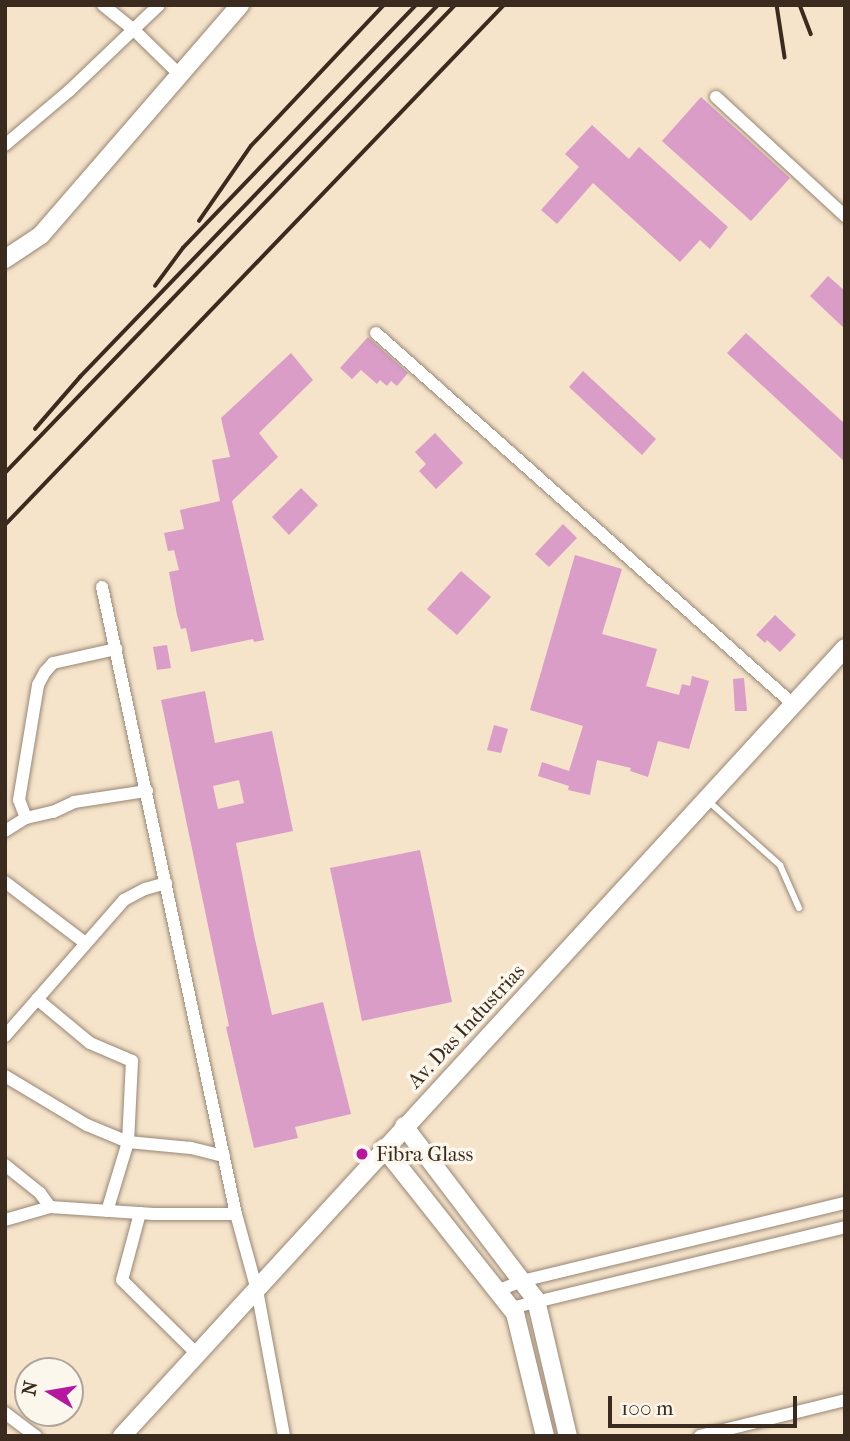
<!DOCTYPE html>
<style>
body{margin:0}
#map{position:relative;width:850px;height:1441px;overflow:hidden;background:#f5e3ca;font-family:"IM FELL French Canon",serif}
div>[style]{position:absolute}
.building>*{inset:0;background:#d99dc7}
.roads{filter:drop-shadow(0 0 2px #988674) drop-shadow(0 0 2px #988674)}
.lane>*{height:6px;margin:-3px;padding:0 3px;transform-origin:3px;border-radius:3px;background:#fff}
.street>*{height:12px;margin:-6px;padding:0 6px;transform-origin:6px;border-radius:6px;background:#fff}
.secondary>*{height:18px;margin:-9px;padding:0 9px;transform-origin:9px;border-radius:9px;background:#fff}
.rail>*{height:3.5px;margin:-1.75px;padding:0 1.75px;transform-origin:1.75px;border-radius:1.75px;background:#3b2a1e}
.dots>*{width:19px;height:19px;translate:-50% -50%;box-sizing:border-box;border:4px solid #fbf7ec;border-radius:50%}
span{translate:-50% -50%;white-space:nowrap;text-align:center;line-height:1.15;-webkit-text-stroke:7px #fbf7ec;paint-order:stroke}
.street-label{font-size:21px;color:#3b2a1e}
.poi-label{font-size:21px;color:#3b2a1e}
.left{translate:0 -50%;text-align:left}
.frame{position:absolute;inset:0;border:7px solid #3b2a1e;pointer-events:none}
.north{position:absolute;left:14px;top:1357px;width:70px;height:70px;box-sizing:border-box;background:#fbf7ec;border:2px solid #aea59a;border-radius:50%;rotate:281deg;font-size:19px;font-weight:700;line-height:28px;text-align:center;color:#3b2a1e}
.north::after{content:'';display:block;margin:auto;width:24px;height:32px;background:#b5179e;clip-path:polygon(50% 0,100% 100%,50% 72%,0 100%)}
.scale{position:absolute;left:608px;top:1396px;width:189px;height:32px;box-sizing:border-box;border:4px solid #3b2a1e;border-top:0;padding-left:9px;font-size:21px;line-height:24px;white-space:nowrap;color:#3b2a1e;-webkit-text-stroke:5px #fbf7ec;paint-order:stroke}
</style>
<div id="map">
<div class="building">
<div style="clip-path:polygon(701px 97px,790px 178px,751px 221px,662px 141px)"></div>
<div style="clip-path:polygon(592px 125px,629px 159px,639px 147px,728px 227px,710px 249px,700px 240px,680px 262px,593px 183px,557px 224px,541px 210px,579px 167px,565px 154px)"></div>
<div style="clip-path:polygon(828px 276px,845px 291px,845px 329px,810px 296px)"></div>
<div style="clip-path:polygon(746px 333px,845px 424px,845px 462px,727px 353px)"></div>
<div style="clip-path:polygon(368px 337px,408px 373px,397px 386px,391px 381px,387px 386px,380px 380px,377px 384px,361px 370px,352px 379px,340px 368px)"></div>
<div style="clip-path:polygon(291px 353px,313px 380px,259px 433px,278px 457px,232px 501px,264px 640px,254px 642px,253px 639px,191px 652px,186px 628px,181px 629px,177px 615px,169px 572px,179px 570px,174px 550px,168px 551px,164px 533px,184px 529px,180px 510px,220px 501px,212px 460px,230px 457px,221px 418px)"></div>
<div style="clip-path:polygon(583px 371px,656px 439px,642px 455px,569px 387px)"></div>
<div style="clip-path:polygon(435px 433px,463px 463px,436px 489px,419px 471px,426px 464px,415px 452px)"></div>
<div style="clip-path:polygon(301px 488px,318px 505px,289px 535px,272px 517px)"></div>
<div style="clip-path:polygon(563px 524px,577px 538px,549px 567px,535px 554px)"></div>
<div style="clip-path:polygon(575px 555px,622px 569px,602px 634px,657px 649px,646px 686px,679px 695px,682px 684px,690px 686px,692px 676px,709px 681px,689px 749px,658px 741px,648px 777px,630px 771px,631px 768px,597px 760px,590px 795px,568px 790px,569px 786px,538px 776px,542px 762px,569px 771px,583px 726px,530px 710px)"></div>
<div style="clip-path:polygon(461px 571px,491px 597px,457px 635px,427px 609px)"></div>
<div style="clip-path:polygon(775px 615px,796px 635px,780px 652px,767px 640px,765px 643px,756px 635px)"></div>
<div style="clip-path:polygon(167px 645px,171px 668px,157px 670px,153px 647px)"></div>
<div style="clip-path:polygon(744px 678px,747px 711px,735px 711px,733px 679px)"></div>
<div style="clip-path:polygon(evenodd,205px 691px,215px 743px,272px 731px,293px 831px,236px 843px,254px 935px,272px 1015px,323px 1002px,351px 1114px,295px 1127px,298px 1138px,254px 1148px,226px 1027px,229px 1026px,161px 700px,205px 691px,239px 780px,244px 803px,218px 809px,213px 786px,239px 780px)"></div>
<div style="clip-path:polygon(494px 725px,508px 729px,501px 753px,487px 750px)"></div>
<div style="clip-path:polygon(420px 850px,452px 1002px,362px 1021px,330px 868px)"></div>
</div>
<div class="roads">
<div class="lane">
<div style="left:707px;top:800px;width:98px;rotate:41.7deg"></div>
<div style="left:780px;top:865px;width:47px;rotate:66.2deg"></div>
</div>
<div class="street">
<div style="left:103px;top:5px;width:40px;rotate:39deg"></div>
<div style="left:134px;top:30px;width:64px;rotate:44.4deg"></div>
<div style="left:716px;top:97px;width:176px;rotate:42.7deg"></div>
<div style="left:5px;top:145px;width:84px;rotate:-40.2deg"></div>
<div style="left:69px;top:91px;width:124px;rotate:-43.7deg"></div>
<div style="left:376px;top:333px;width:560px;rotate:41.67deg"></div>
<div style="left:102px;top:587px;width:641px;rotate:77.94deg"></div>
<div style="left:236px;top:1214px;width:79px;rotate:74.6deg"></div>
<div style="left:257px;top:1290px;width:148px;rotate:79.5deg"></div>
<div style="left:26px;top:818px;width:19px;rotate:-111deg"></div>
<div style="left:19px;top:800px;width:117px;rotate:-80.6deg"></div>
<div style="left:38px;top:685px;width:15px;rotate:-62deg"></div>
<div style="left:45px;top:672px;width:12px;rotate:-48deg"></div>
<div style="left:53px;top:663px;width:65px;rotate:-12.5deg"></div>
<div style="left:5px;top:831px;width:25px;rotate:-32deg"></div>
<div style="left:26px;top:818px;width:28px;rotate:-13deg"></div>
<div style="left:53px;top:812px;width:23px;rotate:-25deg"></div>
<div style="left:74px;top:802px;width:74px;rotate:-8.6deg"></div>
<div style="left:5px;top:882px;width:99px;rotate:37.2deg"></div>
<div style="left:37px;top:999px;width:69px;rotate:39.7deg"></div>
<div style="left:90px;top:1043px;width:46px;rotate:23.2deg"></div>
<div style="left:132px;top:1061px;width:81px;rotate:92.8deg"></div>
<div style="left:128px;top:1142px;width:72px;rotate:106.9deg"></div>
<div style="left:5px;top:1036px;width:181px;rotate:-48.8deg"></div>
<div style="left:124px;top:900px;width:24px;rotate:-28deg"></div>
<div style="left:145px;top:889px;width:22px;rotate:-16deg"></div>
<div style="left:5px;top:1076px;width:96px;rotate:30.9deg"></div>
<div style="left:87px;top:1125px;width:44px;rotate:22.5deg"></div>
<div style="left:128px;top:1142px;width:63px;rotate:5.4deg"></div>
<div style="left:191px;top:1148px;width:34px;rotate:14deg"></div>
<div style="left:5px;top:1165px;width:45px;rotate:38.7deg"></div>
<div style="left:40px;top:1193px;width:17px;rotate:54deg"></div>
<div style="left:140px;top:1213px;width:69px;rotate:105deg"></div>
<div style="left:122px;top:1280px;width:105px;rotate:44.6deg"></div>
<div style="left:5px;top:1220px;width:47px;rotate:-16.1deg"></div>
<div style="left:50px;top:1207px;width:104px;rotate:3.9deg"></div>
<div style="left:154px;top:1214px;width:82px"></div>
<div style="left:497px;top:1291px;width:27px;rotate:-22deg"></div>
<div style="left:522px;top:1281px;width:332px;rotate:-13.6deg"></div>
<div style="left:511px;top:1308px;width:344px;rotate:-13.6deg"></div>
<div style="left:5px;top:1413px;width:39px;rotate:37deg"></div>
<div style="left:700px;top:1436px;width:149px;rotate:-13.9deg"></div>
</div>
<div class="secondary">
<div style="left:5px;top:259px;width:43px;rotate:-33.7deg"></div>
<div style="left:41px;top:235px;width:304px;rotate:-49.1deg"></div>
<div style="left:404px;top:1126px;width:218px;rotate:52.8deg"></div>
<div style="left:536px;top:1300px;width:140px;rotate:76.8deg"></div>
<div style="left:384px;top:1148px;width:211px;rotate:51.6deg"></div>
<div style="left:515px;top:1313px;width:127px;rotate:76.3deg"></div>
<div style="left:122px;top:1436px;width:1069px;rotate:-47.46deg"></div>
</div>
</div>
<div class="rail">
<div style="left:777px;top:5px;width:53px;rotate:81.3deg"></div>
<div style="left:800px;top:5px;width:31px;rotate:69deg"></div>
<div style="left:199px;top:221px;width:91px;rotate:-55.3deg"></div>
<div style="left:251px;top:146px;width:194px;rotate:-46.7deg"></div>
<div style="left:155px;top:286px;width:47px;rotate:-53.6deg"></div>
<div style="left:183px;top:248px;width:337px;rotate:-46.2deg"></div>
<div style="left:35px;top:429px;width:69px;rotate:-49.1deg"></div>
<div style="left:80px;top:377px;width:516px;rotate:-46.1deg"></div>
<div style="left:5px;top:473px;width:649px;rotate:-46.12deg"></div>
<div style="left:5px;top:525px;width:721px;rotate:-46.18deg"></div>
</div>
<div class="dots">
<div style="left:362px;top:1154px;background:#b5179e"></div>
</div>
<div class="street-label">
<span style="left:466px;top:1026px;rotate:-47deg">Av. Das Industrias</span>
</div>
<div class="poi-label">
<span class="left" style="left:376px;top:1154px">Fibra Glass</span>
</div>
<div class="frame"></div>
<div class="north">N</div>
<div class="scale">100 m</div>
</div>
